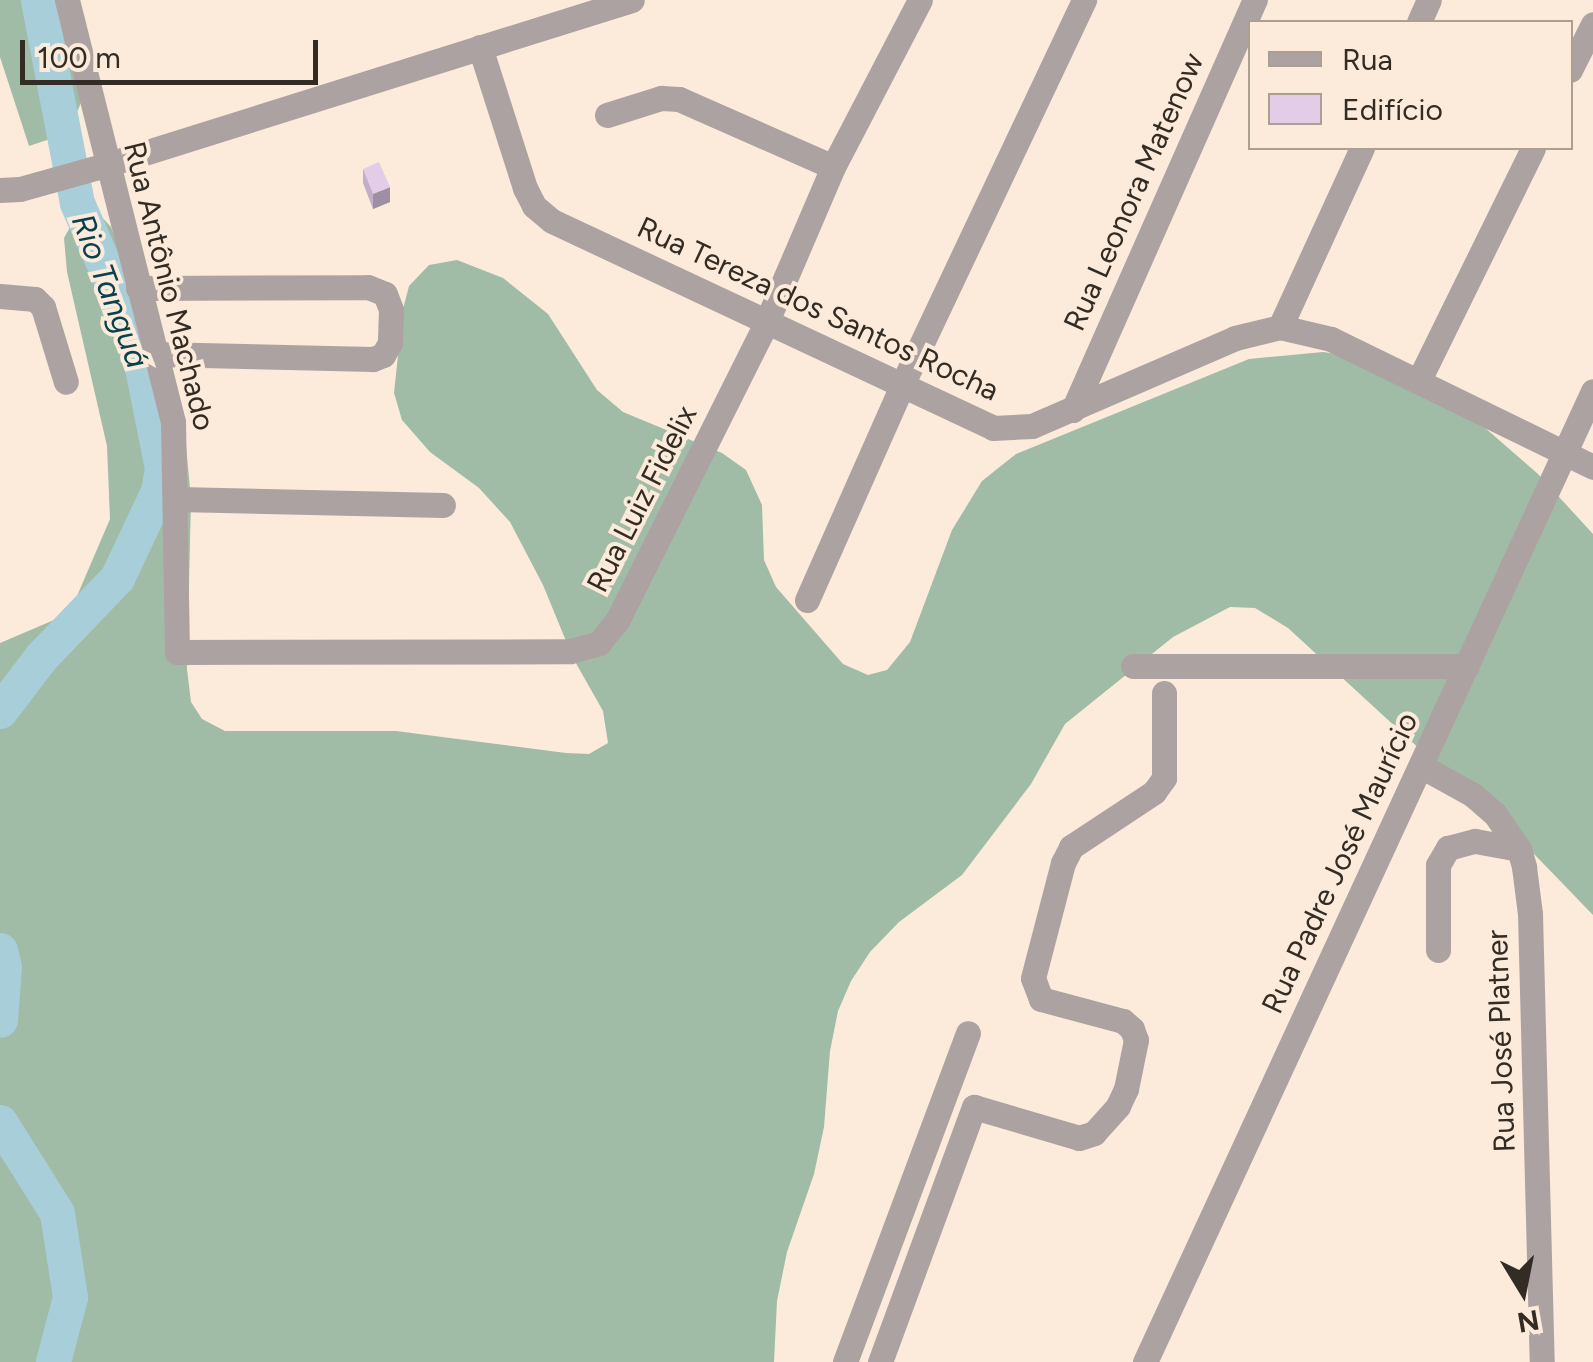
<!DOCTYPE html>
<meta charset="utf-8">
<style>
body{margin:0}
#map{position:relative;width:1593px;height:1362px;overflow:hidden;background:#fcebdb;font-family:Figtree,sans-serif}
div>[style]{position:absolute}
.forest>*{inset:0;background:#a0bca6}
.river>*{height:35px;margin:-17.5px;padding:0 17.5px;transform-origin:17.5px;border-radius:17.5px;background:#a8ced9}
.minor>*{height:25px;margin:-12.5px;padding:0 12.5px;transform-origin:12.5px;border-radius:12.5px;background:#ada2a2}
.wall>*{inset:0;background:#c2afc7}
.shaded-wall>*{inset:0;background:#9e8fa2}
.building>*{inset:0;background:#e2cce7}
span{translate:-50% -50%;white-space:nowrap;text-align:center;line-height:1.15;-webkit-text-stroke:8px #fcebdb;paint-order:stroke}
.street-label{font-size:30px;color:#322c25}
.water-label{font-size:32px;color:#09414f;font-style:italic}
.legend{position:absolute;left:1248px;top:20px;width:325px;height:130px;box-sizing:border-box;background:#fcebdb;border:2px solid #ab9f92;margin:0;padding:12px 18px;list-style:none;font-size:30px;color:#322c25}
.legend li{display:flex;align-items:center;gap:20px;height:50px}
.legend b{width:50px;border:2px solid #ab9f92}
.north{position:absolute;left:1473px;top:1242px;width:100px;height:100px;-webkit-text-stroke:8px #fcebdb;paint-order:stroke;rotate:170deg;font-size:28px;font-weight:700;line-height:40px;text-align:center;color:#322c25}
.north::after{content:'';display:block;margin:auto;width:35px;height:45px;background:#322c25;clip-path:polygon(50% 0,100% 100%,50% 72%,0 100%)}
.scale{position:absolute;left:20px;top:40px;width:298px;height:45px;box-sizing:border-box;border:5px solid #322c25;border-top:0;padding-left:12px;font-size:30px;line-height:35px;white-space:nowrap;color:#322c25;-webkit-text-stroke:8px #fcebdb;paint-order:stroke}
</style>
<div id="map">
<div class="forest">
<div style="clip-path:polygon(0 0,60px 0,84px 96px,72px 123px,56px 137px,29px 146px,0 57px)"></div>
<div style="clip-path:polygon(79px 211px,98px 213px,111px 227px,184px 424px,191px 499px,187px 669px,191px 702px,202px 719px,225px 731px,396px 731px,566px 753px,589px 754px,608px 743px,603px 711px,573px 658px,543px 585px,510px 522px,479px 488px,430px 452px,402px 420px,394px 393px,403px 309px,409px 286px,429px 265px,457px 260px,503px 278px,548px 314px,597px 390px,623px 412px,722px 453px,746px 470px,762px 505px,764px 560px,776px 587px,843px 664px,868px 675px,887px 670px,910px 642px,952px 530px,982px 481px,1016px 454px,1249px 359px,1323px 352px,1357px 357px,1454px 401px,1538px 474px,1593px 534px,1593px 915px,1535px 855px,1288px 628px,1255px 608px,1230px 607px,1173px 637px,1065px 724px,1031px 784px,962px 875px,899px 922px,870px 952px,851px 981px,838px 1011px,830px 1051px,824px 1127px,814px 1174px,787px 1252px,777px 1301px,774px 1362px,0 1362px,0 643px,54px 620px,77px 596px,110px 519px,107px 446px,67px 272px,64px 238px)"></div>
</div>
<div class="river">
<div style="left:0;top:711px;width:68px;rotate:-52.8deg"></div>
<div style="left:41px;top:657px;width:110px;rotate:-46.1deg"></div>
<div style="left:117px;top:578px;width:96px;rotate:-64.8deg"></div>
<div style="left:158px;top:491px;width:23px;rotate:-80deg"></div>
<div style="left:162px;top:468px;width:133px;rotate:-101.3deg"></div>
<div style="left:136px;top:338px;width:147px;rotate:-113.6deg"></div>
<div style="left:77px;top:203px;width:207px;rotate:-100.9deg"></div>
<div style="left:0;top:950px;width:17px;rotate:77deg"></div>
<div style="left:4px;top:967px;width:53px;rotate:94.3deg"></div>
<div style="left:0;top:1122px;width:107px;rotate:57.9deg"></div>
<div style="left:57px;top:1213px;width:85px;rotate:81.2deg"></div>
<div style="left:70px;top:1297px;width:67px;rotate:104.7deg"></div>
</div>
<div class="minor">
<div style="left:67px;top:0;width:435px;rotate:75.9deg"></div>
<div style="left:173px;top:422px;width:230px;rotate:89deg"></div>
<div style="left:177px;top:652px;width:393px;rotate:-0.1deg"></div>
<div style="left:570px;top:651px;width:30px;rotate:-15deg"></div>
<div style="left:599px;top:643px;width:28px;rotate:-51deg"></div>
<div style="left:617px;top:621px;width:335px;rotate:-63.4deg"></div>
<div style="left:767px;top:321px;width:168px;rotate:-66.8deg"></div>
<div style="left:833px;top:167px;width:188px;rotate:-62.5deg"></div>
<div style="left:1419px;top:22px;width:24px;rotate:-66deg"></div>
<div style="left:480px;top:47px;width:148px;rotate:72.3deg"></div>
<div style="left:525px;top:188px;width:20px;rotate:63deg"></div>
<div style="left:534px;top:206px;width:23px;rotate:40deg"></div>
<div style="left:552px;top:221px;width:487px;rotate:25.1deg"></div>
<div style="left:993px;top:428px;width:39px;rotate:-3deg"></div>
<div style="left:1032px;top:426px;width:221px;rotate:-23.4deg"></div>
<div style="left:1235px;top:338px;width:46px;rotate:-13.7deg"></div>
<div style="left:1280px;top:327px;width:52px;rotate:13.2deg"></div>
<div style="left:1331px;top:339px;width:292px;rotate:26deg"></div>
<div style="left:1570px;top:70px;width:51px;rotate:-63.4deg"></div>
<div style="left:607px;top:115px;width:57px;rotate:-17.5deg"></div>
<div style="left:661px;top:98px;width:18px;rotate:3deg"></div>
<div style="left:679px;top:99px;width:168px;rotate:23.8deg"></div>
<div style="left:0;top:190px;width:20px;rotate:-3deg"></div>
<div style="left:20px;top:189px;width:89px;rotate:-15.6deg"></div>
<div style="left:106px;top:165px;width:551px;rotate:-17.42deg"></div>
<div style="left:138px;top:288px;width:230px;rotate:-0.2deg"></div>
<div style="left:368px;top:287px;width:18px;rotate:22deg"></div>
<div style="left:385px;top:294px;width:17px;rotate:69deg"></div>
<div style="left:391px;top:310px;width:33px;rotate:92deg"></div>
<div style="left:390px;top:343px;width:14px;rotate:120deg"></div>
<div style="left:383px;top:355px;width:11px;rotate:158deg"></div>
<div style="left:373px;top:359px;width:217px;rotate:-178.7deg"></div>
<div style="left:0;top:296px;width:35px;rotate:5deg"></div>
<div style="left:35px;top:299px;width:11px;rotate:45deg"></div>
<div style="left:43px;top:307px;width:78px;rotate:73deg"></div>
<div style="left:1280px;top:327px;width:197px;rotate:-65.4deg"></div>
<div style="left:1419px;top:380px;width:258px;rotate:-63.8deg"></div>
<div style="left:1073px;top:410px;width:449px;rotate:-66.1deg"></div>
<div style="left:177px;top:499px;width:266px;rotate:1.3deg"></div>
<div style="left:807px;top:600px;width:237px;rotate:-66.1deg"></div>
<div style="left:903px;top:383px;width:424px;rotate:-64.7deg"></div>
<div style="left:1133px;top:666px;width:334px"></div>
<div style="left:1421px;top:766px;width:60px;rotate:29.1deg"></div>
<div style="left:1473px;top:795px;width:29px;rotate:41deg"></div>
<div style="left:1495px;top:814px;width:42px;rotate:55.6deg"></div>
<div style="left:1519px;top:849px;width:19px;rotate:74deg"></div>
<div style="left:1524px;top:867px;width:47px;rotate:82.7deg"></div>
<div style="left:1530px;top:914px;width:448px;rotate:88.5deg"></div>
<div style="left:1438px;top:950px;width:85px;rotate:-90deg"></div>
<div style="left:1438px;top:865px;width:20px;rotate:-60deg"></div>
<div style="left:1448px;top:848px;width:28px;rotate:-15deg"></div>
<div style="left:1475px;top:841px;width:45px;rotate:10.3deg"></div>
<div style="left:845px;top:1362px;width:351px;rotate:-69.5deg"></div>
<div style="left:880px;top:1362px;width:272px;rotate:-69.8deg"></div>
<div style="left:974px;top:1107px;width:109px;rotate:16.4deg"></div>
<div style="left:1079px;top:1138px;width:16px;rotate:-18deg"></div>
<div style="left:1094px;top:1133px;width:36px;rotate:-48deg"></div>
<div style="left:1118px;top:1106px;width:19px;rotate:-65deg"></div>
<div style="left:1126px;top:1089px;width:50px;rotate:-78.5deg"></div>
<div style="left:1136px;top:1040px;width:12px;rotate:-110deg"></div>
<div style="left:1132px;top:1029px;width:12px;rotate:-138deg"></div>
<div style="left:1123px;top:1021px;width:85px;rotate:-165deg"></div>
<div style="left:1041px;top:999px;width:22px;rotate:-111deg"></div>
<div style="left:1033px;top:978px;width:119px;rotate:-75.4deg"></div>
<div style="left:1063px;top:863px;width:18px;rotate:-63deg"></div>
<div style="left:1071px;top:847px;width:100px;rotate:-33.5deg"></div>
<div style="left:1154px;top:792px;width:17px;rotate:-54deg"></div>
<div style="left:1164px;top:778px;width:85px;rotate:-90deg"></div>
<div style="left:1145px;top:1362px;width:1069px;rotate:-65.23deg"></div>
</div>
<div class="wall">
<div style="clip-path:polygon(363px 169px,390px 202px,373px 209px,363px 183px)"></div>
</div>
<div class="shaded-wall">
<div style="clip-path:polygon(390px 187px,390px 202px,373px 209px,373px 194px)"></div>
</div>
<div class="building">
<div style="clip-path:polygon(379px 162px,390px 187px,373px 194px,363px 169px)"></div>
</div>
<div class="street-label">
<span style="left:1134px;top:192px;rotate:-66deg">Rua Leonora Matenow</span>
<span style="left:169px;top:286px;rotate:76deg">Rua Antônio Machado</span>
<span style="left:818px;top:309px;rotate:25deg">Rua Tereza dos Santos Rocha</span>
<span style="left:642px;top:499px;rotate:-63deg">Rua Luiz Fidelix</span>
<span style="left:1340px;top:863px;rotate:-65deg">Rua Padre José Maurício</span>
<span style="left:1501px;top:1041px;rotate:-92deg">Rua José Platner</span>
</div>
<div class="water-label">
<span style="left:110px;top:291px;rotate:69deg">Rio Tanguá</span>
</div>
<ul class="legend">
<li><b style="height:12px;background:#ada2a2"></b>Rua</li>
<li><b style="height:28px;background:#e2cce7"></b>Edifício</li>
</ul>
<div class="north">N</div>
<div class="scale">100 m</div>
</div>
